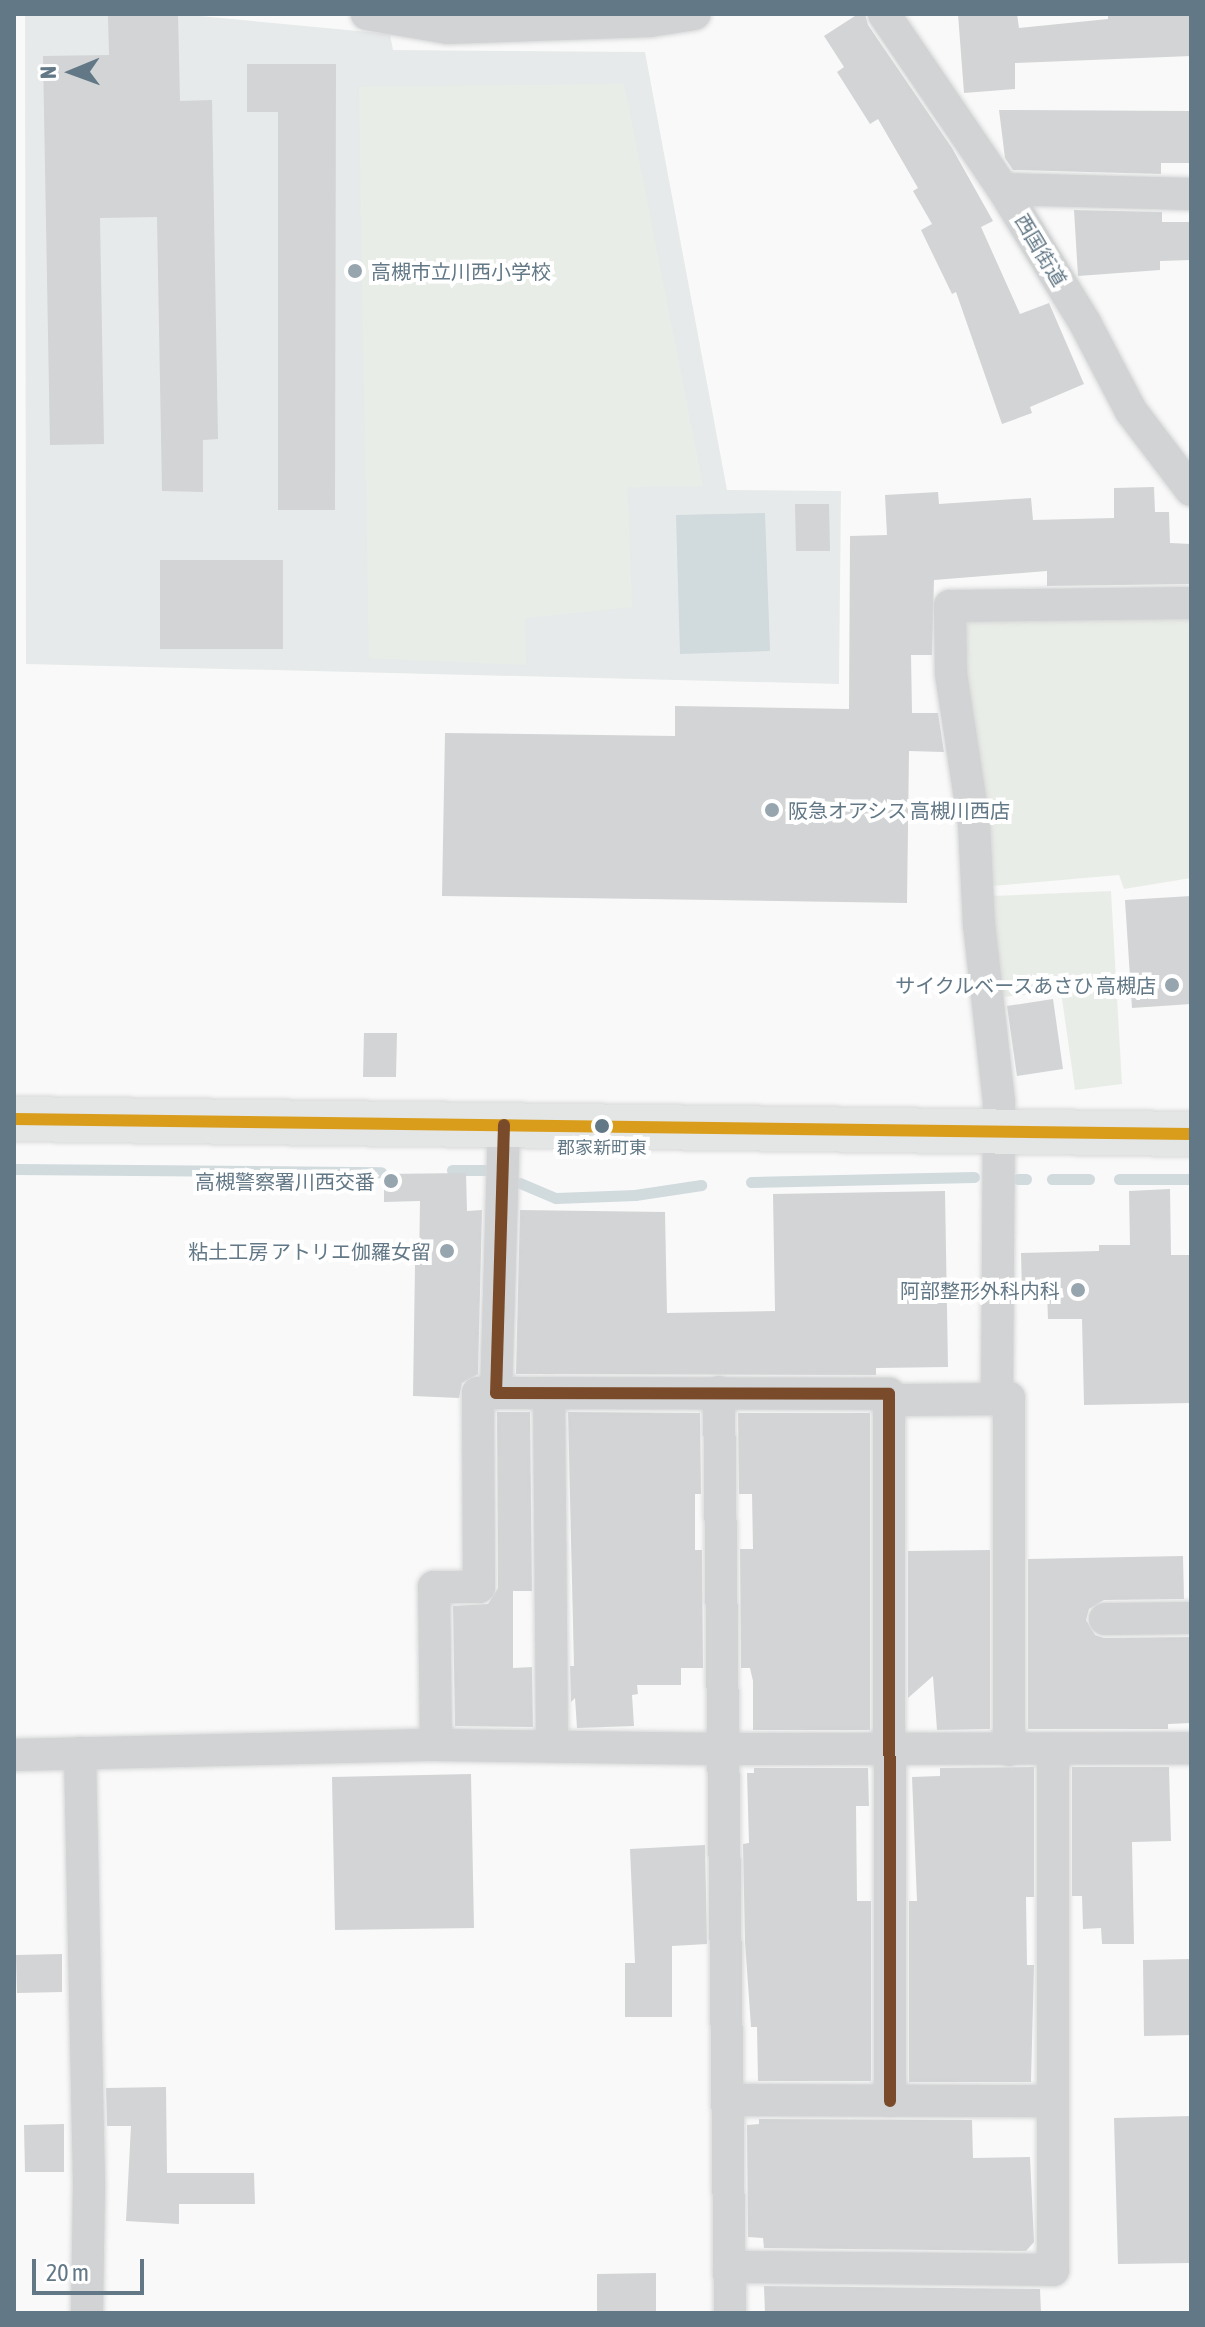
<!DOCTYPE html>
<meta charset="utf-8">
<style>
body{margin:0}
#map{position:relative;width:1205px;height:2327px;overflow:hidden;background:#f9f9f9;font-family:"Asap Condensed","Noto Sans JP",sans-serif}
div>[style]{position:absolute}
.built>*{inset:0;background:#e7eaea}
.green>*{inset:0;background:#e9ede7}
.water>*{inset:0;background:#d1dadd}
.stream>*{height:11px;margin:-5.5px;padding:0 5.5px;transform-origin:5.5px;border-radius:5.5px;background:#d1dadd}
.building>*{inset:0;background:#d2d4d5}
.roads{filter:drop-shadow(0 0 2px #d6d7d8) drop-shadow(0 0 2px #d6d7d8)}
.minor>*{height:32px;margin:-16px;padding:0 16px;transform-origin:16px;border-radius:16px;background:#d2d3d4}
.primary>*{height:44px;margin:-22px;padding:0 22px;transform-origin:22px;border-radius:22px;background:#e4e5e5}
.bus-1>*{height:12px;margin:-6px;padding:0 6px;transform-origin:6px;border-radius:6px;background:#d99d1b}
.bus-2>*{height:12px;margin:-6px;padding:0 6px;transform-origin:6px;border-radius:6px;background:#7a4b2a}
.dots>*{width:22px;height:22px;translate:-50% -50%;box-sizing:border-box;border:4px solid #fff;border-radius:50%}
span{translate:-50% -50%;white-space:nowrap;text-align:center;line-height:1.15;-webkit-text-stroke:8px #fff;paint-order:stroke}
.bus-label{font-size:18px;color:#627886}
.street-label{font-size:20px;color:#627886}
.poi-label{font-size:20px;color:#627886}
.left{translate:0 -50%;text-align:left}
.right{translate:-100% -50%;text-align:right}
.frame{position:absolute;inset:0;border:16px solid #627886;pointer-events:none}
.north{position:absolute;left:32px;top:32px;width:80px;height:80px;-webkit-text-stroke:6px #fff;paint-order:stroke;rotate:269deg;font-size:22px;font-weight:700;line-height:32px;text-align:center;color:#627886}
.north::after{content:'';display:block;margin:auto;width:28px;height:36px;background:#627886;clip-path:polygon(50% 0,100% 100%,50% 72%,0 100%)}
.scale{position:absolute;left:32px;top:2259px;width:112px;height:36px;box-sizing:border-box;border:4px solid #627886;border-top:0;padding-left:10px;font-size:24px;line-height:28px;white-space:nowrap;color:#627886;-webkit-text-stroke:6px #fff;paint-order:stroke}
</style>
<div id="map">
<div class="built">
<div style="clip-path:polygon(25px 14px,178px 14px,390px 34px,393px 50px,645px 52px,727px 490px,841px 491px,839px 684px,26px 664px)"></div>
</div>
<div class="green">
<div style="clip-path:polygon(624px 84px,703px 486px,627px 487px,632px 607px,525px 618px,526px 665px,369px 658px,359px 87px)"></div>
<div style="clip-path:polygon(1191px 613px,1191px 878px,1124px 889px,1119px 875px,993px 886px,986px 809px,962px 673px,960px 618px)"></div>
<div style="clip-path:polygon(1111px 891px,1122px 1084px,1075px 1090px,1061px 992px,1001px 997px,992px 896px)"></div>
</div>
<div class="water">
<div style="clip-path:polygon(765px 513px,770px 651px,680px 654px,676px 515px)"></div>
</div>
<div class="stream">
<div style="left:14px;top:1169px;width:367px;rotate:0.5deg"></div>
<div style="left:452px;top:1170px;width:37px"></div>
<div style="left:1018px;top:1179px;width:8px"></div>
<div style="left:1052px;top:1179px;width:37px"></div>
<div style="left:1119px;top:1179px;width:72px"></div>
<div style="left:751px;top:1182px;width:223px;rotate:-1.3deg"></div>
<div style="left:520px;top:1183px;width:39px;rotate:23deg"></div>
<div style="left:556px;top:1198px;width:79px;rotate:-2.2deg"></div>
<div style="left:635px;top:1195px;width:67px;rotate:-8.6deg"></div>
</div>
<div class="building">
<div style="clip-path:polygon(858px 14px,865px 14px,868px 25px,952px 148px,993px 221px,981px 227px,1020px 314px,1049px 303px,1084px 384px,1030px 407px,1032px 413px,1002px 424px,956px 292px,952px 294px,921px 230px,932px 224px,913px 191px,918px 188px,878px 119px,870px 124px,837px 72px,844px 67px,824px 36px)"></div>
<div style="clip-path:polygon(958px 14px,1017px 14px,1019px 28px,1108px 19px,1108px 14px,1191px 14px,1191px 56px,1015px 63px,1015px 89px,964px 93px)"></div>
<div style="clip-path:polygon(178px 15px,180px 101px,212px 100px,218px 439px,203px 440px,203px 492px,162px 491px,157px 217px,100px 218px,104px 444px,50px 445px,43px 56px,109px 55px,108px 16px)"></div>
<div style="clip-path:polygon(247px 64px,336px 64px,335px 510px,278px 510px,278px 112px,247px 112px)"></div>
<div style="clip-path:polygon(999px 110px,1191px 111px,1191px 163px,1161px 163px,1161px 174px,1013px 170px,1005px 158px)"></div>
<div style="clip-path:polygon(1074px 210px,1162px 212px,1162px 222px,1191px 222px,1191px 260px,1160px 261px,1160px 270px,1078px 276px)"></div>
<div style="clip-path:polygon(1154px 487px,1155px 512px,1169px 512px,1170px 543px,1191px 544px,1191px 584px,1047px 586px,1047px 571px,934px 580px,932px 655px,911px 655px,912px 713px,938px 713px,944px 752px,909px 751px,907px 903px,442px 896px,445px 733px,675px 736px,675px 706px,849px 709px,850px 536px,887px 535px,885px 495px,938px 492px,939px 504px,1031px 498px,1033px 520px,1114px 518px,1114px 488px)"></div>
<div style="clip-path:polygon(795px 504px,829px 504px,830px 551px,796px 551px)"></div>
<div style="clip-path:polygon(160px 560px,283px 560px,283px 649px,160px 649px)"></div>
<div style="clip-path:polygon(1191px 896px,1191px 1004px,1132px 1008px,1125px 900px)"></div>
<div style="clip-path:polygon(1053px 999px,1063px 1069px,1017px 1076px,1007px 1006px)"></div>
<div style="clip-path:polygon(364px 1033px,397px 1033px,396px 1077px,363px 1077px)"></div>
<div style="clip-path:polygon(466px 1173px,467px 1211px,482px 1210px,478px 1374px,462px 1383px,459px 1398px,413px 1396px,415px 1265px,419px 1265px,420px 1201px,384px 1202px,384px 1174px)"></div>
<div style="clip-path:polygon(1170px 1189px,1171px 1255px,1191px 1255px,1191px 1403px,1084px 1405px,1082px 1319px,1048px 1319px,1047px 1292px,1022px 1292px,1021px 1253px,1099px 1251px,1099px 1245px,1130px 1245px,1129px 1191px)"></div>
<div style="clip-path:polygon(945px 1191px,948px 1367px,876px 1368px,876px 1375px,516px 1374px,520px 1210px,665px 1212px,667px 1313px,775px 1311px,773px 1194px)"></div>
<div style="clip-path:polygon(497px 1412px,530px 1412px,532px 1591px,513px 1591px,513px 1668px,532px 1667px,533px 1727px,455px 1726px,453px 1606px,488px 1604px,498px 1588px)"></div>
<div style="clip-path:polygon(568px 1412px,700px 1413px,701px 1494px,695px 1494px,695px 1550px,702px 1550px,703px 1668px,681px 1668px,681px 1685px,637px 1685px,638px 1694px,632px 1695px,634px 1726px,577px 1728px,575px 1698px,571px 1702px,570px 1666px,574px 1666px)"></div>
<div style="clip-path:polygon(738px 1413px,870px 1413px,870px 1730px,753px 1730px,753px 1681px,750px 1668px,741px 1668px,740px 1549px,753px 1549px,752px 1494px,739px 1494px)"></div>
<div style="clip-path:polygon(990px 1550px,990px 1729px,937px 1730px,933px 1676px,908px 1698px,908px 1551px)"></div>
<div style="clip-path:polygon(1183px 1556px,1184px 1599px,1104px 1600px,1089px 1609px,1086px 1620px,1095px 1635px,1104px 1638px,1191px 1637px,1191px 1723px,1168px 1724px,1168px 1729px,1028px 1729px,1028px 1559px)"></div>
<div style="clip-path:polygon(1034px 1767px,1034px 1897px,1026px 1897px,1027px 1965px,1034px 1965px,1031px 2082px,909px 2082px,909px 1901px,917px 1901px,912px 1777px,940px 1776px,940px 1768px)"></div>
<div style="clip-path:polygon(1072px 1767px,1169px 1767px,1171px 1841px,1132px 1842px,1134px 1944px,1102px 1944px,1101px 1928px,1083px 1929px,1082px 1896px,1072px 1896px)"></div>
<div style="clip-path:polygon(754px 1768px,868px 1768px,869px 1806px,856px 1806px,857px 1901px,871px 1901px,871px 2081px,758px 2081px,757px 2027px,751px 2027px,745px 1942px,743px 1844px,749px 1843px,747px 1773px,754px 1773px)"></div>
<div style="clip-path:polygon(471px 1774px,474px 1928px,335px 1930px,332px 1777px)"></div>
<div style="clip-path:polygon(705px 1845px,707px 1944px,672px 1946px,672px 2017px,625px 2017px,625px 1963px,635px 1963px,630px 1849px)"></div>
<div style="clip-path:polygon(62px 1954px,62px 1992px,17px 1993px,16px 1955px)"></div>
<div style="clip-path:polygon(1191px 1959px,1191px 2035px,1144px 2036px,1143px 1960px)"></div>
<div style="clip-path:polygon(166px 2087px,167px 2173px,254px 2173px,255px 2204px,179px 2204px,179px 2224px,126px 2221px,131px 2126px,107px 2126px,106px 2088px)"></div>
<div style="clip-path:polygon(1191px 2116px,1191px 2263px,1118px 2264px,1114px 2118px)"></div>
<div style="clip-path:polygon(759px 2119px,972px 2120px,973px 2158px,1030px 2157px,1034px 2242px,1026px 2251px,764px 2248px,763px 2238px,748px 2237px,747px 2125px,759px 2124px)"></div>
<div style="clip-path:polygon(64px 2124px,64px 2172px,25px 2172px,24px 2125px)"></div>
<div style="clip-path:polygon(656px 2273px,656px 2313px,597px 2313px,597px 2274px)"></div>
<div style="clip-path:polygon(764px 2286px,1040px 2289px,1041px 2313px,765px 2313px)"></div>
</div>
<div class="roads">
<div class="minor">
<div style="left:367px;top:14px;width:82px;rotate:9.8deg"></div>
<div style="left:448px;top:28px;width:202px;rotate:-2deg"></div>
<div style="left:650px;top:21px;width:45px;rotate:-9deg"></div>
<div style="left:884px;top:14px;width:212px;rotate:55.8deg"></div>
<div style="left:1003px;top:189px;width:157px;rotate:58.5deg"></div>
<div style="left:1085px;top:323px;width:99px;rotate:62.4deg"></div>
<div style="left:1131px;top:411px;width:99px;rotate:52.8deg"></div>
<div style="left:1003px;top:189px;width:188px;rotate:1.5deg"></div>
<div style="left:504px;top:1125px;width:268px;rotate:91.7deg"></div>
<div style="left:496px;top:1393px;width:393px;rotate:0.1deg"></div>
<div style="left:889px;top:1394px;width:707px;rotate:89.92deg"></div>
<div style="left:719px;top:1392px;width:921px;rotate:89.32deg"></div>
<div style="left:549px;top:1393px;width:351px;rotate:89.5deg"></div>
<div style="left:889px;top:1400px;width:108px;rotate:-0.5deg"></div>
<div style="left:1105px;top:1619px;width:86px;rotate:-0.7deg"></div>
<div style="left:436px;top:1745px;width:158px;rotate:-90.7deg"></div>
<div style="left:434px;top:1587px;width:45px"></div>
<div style="left:479px;top:1587px;width:194px;rotate:-90.3deg"></div>
<div style="left:478px;top:1393px;width:18px"></div>
<div style="left:1009px;top:1750px;width:352px;rotate:-90deg"></div>
<div style="left:1009px;top:1398px;width:12px;rotate:175deg"></div>
<div style="left:997px;top:1399px;width:297px;rotate:-89.6deg"></div>
<div style="left:999px;top:1102px;width:178px;rotate:-96.4deg"></div>
<div style="left:979px;top:925px;width:101px;rotate:-92.8deg"></div>
<div style="left:974px;top:824px;width:153px;rotate:-98.7deg"></div>
<div style="left:951px;top:673px;width:67px;rotate:-90.9deg"></div>
<div style="left:950px;top:606px;width:241px;rotate:-0.7deg"></div>
<div style="left:80px;top:1753px;width:431px;rotate:88.8deg"></div>
<div style="left:89px;top:2184px;width:129px;rotate:90.9deg"></div>
<div style="left:14px;top:1755px;width:422px;rotate:-1.4deg"></div>
<div style="left:436px;top:1745px;width:286px;rotate:0.8deg"></div>
<div style="left:722px;top:1749px;width:469px;rotate:-0.1deg"></div>
<div style="left:729px;top:2100px;width:322px;rotate:0.2deg"></div>
<div style="left:729px;top:2267px;width:324px;rotate:0.5deg"></div>
<div style="left:1053px;top:2270px;width:519px;rotate:-90deg"></div>
</div>
<div class="primary">
<div style="left:14px;top:1119px;width:1177px;rotate:0.73deg"></div>
</div>
</div>
<div class="bus-1">
<div style="left:14px;top:1119px;width:1177px;rotate:0.73deg"></div>
</div>
<div class="bus-2">
<div style="left:504px;top:1125px;width:268px;rotate:91.7deg"></div>
<div style="left:496px;top:1393px;width:393px;rotate:0.1deg"></div>
<div style="left:889px;top:1394px;width:707px;rotate:89.92deg"></div>
</div>
<div class="dots">
<div style="left:355px;top:271px;background:#97a5ae"></div>
<div style="left:772px;top:810px;background:#97a5ae"></div>
<div style="left:1172px;top:985px;background:#97a5ae"></div>
<div style="left:602px;top:1126px;background:#627886"></div>
<div style="left:391px;top:1181px;background:#97a5ae"></div>
<div style="left:447px;top:1251px;background:#97a5ae"></div>
<div style="left:1078px;top:1290px;background:#97a5ae"></div>
</div>
<div class="bus-label">
<span style="left:602px;top:1148px">郡家新町東</span>
</div>
<div class="street-label">
<span style="left:1041px;top:250px;rotate:59deg">西国街道</span>
</div>
<div class="poi-label">
<span class="left" style="left:371px;top:271px">高槻市立川西小学校</span>
<span class="left" style="left:788px;top:810px">阪急オアシス 高槻川西店</span>
<span class="right" style="left:1156px;top:985px">サイクルベースあさひ 高槻店</span>
<span class="right" style="left:375px;top:1181px">高槻警察署川西交番</span>
<span class="right" style="left:431px;top:1251px">粘土工房 アトリエ伽羅女留</span>
<span class="right" style="left:1060px;top:1290px">阿部整形外科内科</span>
</div>
<div class="frame"></div>
<div class="north">N</div>
<div class="scale">20 m</div>
</div>
